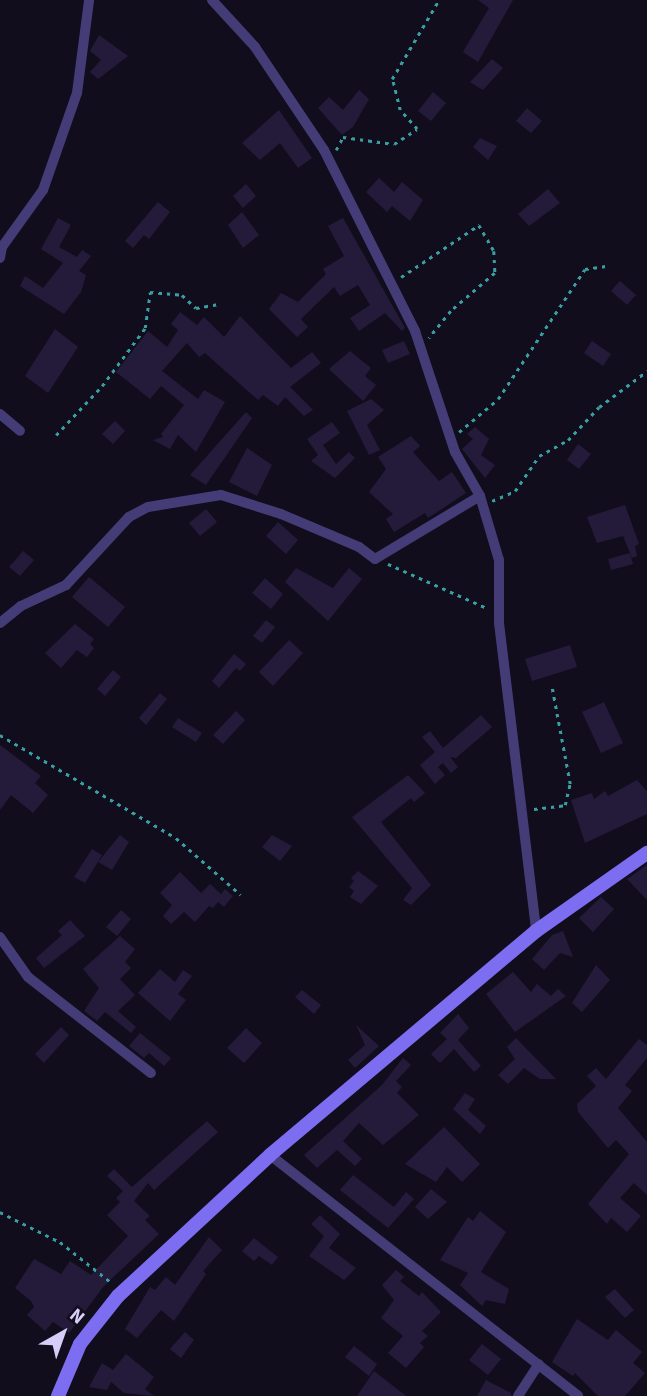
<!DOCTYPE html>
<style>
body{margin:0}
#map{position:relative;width:647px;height:1396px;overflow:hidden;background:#110d1c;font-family:"Source Sans 3",sans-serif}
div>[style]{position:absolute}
.building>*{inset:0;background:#241b3b}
.path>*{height:2.5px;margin-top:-1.25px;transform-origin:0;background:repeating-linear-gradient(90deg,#38a0a3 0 3.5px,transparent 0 8.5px)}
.minor>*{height:10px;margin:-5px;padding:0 5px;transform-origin:5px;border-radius:5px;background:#443c77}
.secondary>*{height:14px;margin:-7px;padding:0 7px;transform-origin:7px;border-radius:7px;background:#7c6df1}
span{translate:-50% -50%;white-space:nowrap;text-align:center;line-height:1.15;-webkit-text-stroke:6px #110d1c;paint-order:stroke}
.north{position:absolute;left:28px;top:1298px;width:70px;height:70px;-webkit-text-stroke:5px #110d1c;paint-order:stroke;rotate:40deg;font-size:19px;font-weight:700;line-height:28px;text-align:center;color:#d6cdfa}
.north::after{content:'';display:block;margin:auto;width:24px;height:32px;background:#d6cdfa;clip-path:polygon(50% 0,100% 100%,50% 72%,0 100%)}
</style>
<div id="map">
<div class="building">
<div style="clip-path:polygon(478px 0,513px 0,478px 62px,463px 52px,489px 8px)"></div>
<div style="clip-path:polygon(99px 35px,128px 56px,98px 79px,90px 72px,101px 60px,90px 51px)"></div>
<div style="clip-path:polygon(492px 59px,503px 68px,483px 90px,470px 82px)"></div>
<div style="clip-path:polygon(359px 90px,369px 99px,353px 127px,342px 135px,318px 108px,329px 97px,343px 110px)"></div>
<div style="clip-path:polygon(433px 92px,446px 103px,431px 121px,418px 111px)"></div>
<div style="clip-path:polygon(527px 108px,542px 121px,531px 133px,516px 121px)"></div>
<div style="clip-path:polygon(279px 110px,312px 158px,298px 168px,280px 143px,260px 160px,242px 143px)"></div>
<div style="clip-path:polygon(480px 138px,497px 146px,488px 160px,473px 147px)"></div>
<div style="clip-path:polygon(379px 178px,394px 192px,402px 182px,423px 200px,410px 221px,392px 206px,387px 212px,366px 192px)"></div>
<div style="clip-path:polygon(246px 184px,256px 196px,243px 208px,233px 196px)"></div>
<div style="clip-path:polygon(548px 189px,560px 203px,529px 226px,518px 214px)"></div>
<div style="clip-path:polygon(158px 202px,170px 212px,149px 239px,144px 235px,133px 248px,125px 241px)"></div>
<div style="clip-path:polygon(242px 212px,259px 235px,243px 248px,228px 225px)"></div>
<div style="clip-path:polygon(58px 218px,71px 225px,59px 247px,77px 257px,82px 250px,91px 256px,79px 271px,86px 275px,81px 292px,64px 314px,20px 286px,25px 276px,43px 288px,63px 263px,41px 249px)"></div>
<div style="clip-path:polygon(343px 218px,405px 328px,402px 331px,385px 313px,359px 331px,350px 318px,370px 305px,358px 285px,340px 296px,334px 287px,301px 319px,308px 327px,297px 337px,269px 309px,281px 293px,298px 302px,326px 274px,323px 269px,344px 256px,328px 226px)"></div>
<div style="clip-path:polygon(620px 281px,636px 295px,627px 305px,611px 291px)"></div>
<div style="clip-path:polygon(180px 312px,197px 325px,204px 317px,224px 337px,240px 316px,291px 368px,312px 352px,321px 363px,290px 387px,313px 410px,304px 416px,285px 397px,278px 406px,263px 395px,258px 400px,205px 353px,199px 357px,187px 343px,162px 371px,198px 399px,204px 390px,225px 402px,196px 452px,178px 435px,170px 449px,153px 440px,163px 437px,161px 434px,184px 405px,161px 386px,150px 399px,116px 372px,148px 331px,167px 347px,178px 330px,171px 324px)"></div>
<div style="clip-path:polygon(55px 329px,78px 347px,48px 393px,25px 376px)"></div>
<div style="clip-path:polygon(404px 341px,410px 354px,388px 363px,382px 350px)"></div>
<div style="clip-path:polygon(592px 341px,611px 354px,603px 366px,584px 353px)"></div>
<div style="clip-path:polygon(350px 351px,371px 368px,365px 376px,376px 385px,363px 401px,329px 369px)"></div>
<div style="clip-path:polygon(371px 399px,384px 410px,367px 425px,380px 450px,369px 455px,347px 411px)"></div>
<div style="clip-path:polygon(246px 412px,252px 418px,206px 485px,190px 475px)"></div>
<div style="clip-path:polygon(115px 421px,125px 431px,113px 444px,102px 434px)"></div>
<div style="clip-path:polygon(332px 422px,340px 433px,323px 445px,336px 464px,349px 452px,355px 458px,335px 478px,311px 461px,318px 455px,307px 439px)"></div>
<div style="clip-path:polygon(475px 427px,489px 439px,481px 455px,495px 465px,485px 478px,462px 449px,473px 439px,467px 434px)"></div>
<div style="clip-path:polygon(411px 436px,420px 446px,413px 452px,439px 481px,452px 472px,466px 493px,428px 518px,425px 513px,394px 532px,386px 519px,393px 514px,369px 492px,386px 469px,378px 457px)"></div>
<div style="clip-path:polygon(578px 444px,591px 454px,579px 469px,567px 460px)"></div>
<div style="clip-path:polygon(247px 448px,272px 465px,257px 496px,229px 482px)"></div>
<div style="clip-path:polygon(625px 505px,639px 544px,635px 546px,637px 556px,632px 558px,623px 536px,597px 543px,587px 517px)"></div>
<div style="clip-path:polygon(206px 509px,217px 522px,200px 536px,189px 523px)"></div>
<div style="clip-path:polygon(278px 522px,298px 540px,286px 554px,266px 536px)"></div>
<div style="clip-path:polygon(23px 551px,34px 560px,20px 576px,9px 567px)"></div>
<div style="clip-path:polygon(630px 553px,633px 564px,611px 570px,608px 559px)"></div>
<div style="clip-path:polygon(296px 568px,333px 588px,349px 568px,362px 579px,328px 621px,285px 582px)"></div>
<div style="clip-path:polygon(89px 577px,125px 607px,108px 627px,72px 597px)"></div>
<div style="clip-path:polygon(265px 578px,283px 594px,271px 609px,252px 593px)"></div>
<div style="clip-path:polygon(266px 620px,275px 627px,262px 643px,253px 636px)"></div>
<div style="clip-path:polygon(75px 624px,94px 639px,90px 644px,94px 648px,87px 657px,77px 650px,61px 668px,45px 653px)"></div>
<div style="clip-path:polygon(289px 640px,303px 653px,273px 686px,259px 672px)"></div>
<div style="clip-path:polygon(570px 645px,577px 667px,532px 681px,525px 659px)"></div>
<div style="clip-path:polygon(234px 654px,246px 664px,240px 671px,236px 668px,219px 688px,212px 681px)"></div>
<div style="clip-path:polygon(113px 670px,121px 677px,105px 696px,97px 689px)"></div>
<div style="clip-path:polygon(160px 693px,167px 699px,146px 725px,139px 718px)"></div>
<div style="clip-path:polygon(604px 702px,623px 743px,601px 753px,582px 712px)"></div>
<div style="clip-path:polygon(236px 711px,245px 720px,223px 744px,213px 735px)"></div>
<div style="clip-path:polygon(481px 715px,492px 727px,456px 758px,450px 757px,458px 767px,451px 773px,443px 763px,438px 767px,445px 775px,435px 784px,420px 765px,435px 752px,422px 737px,430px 731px,443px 748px)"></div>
<div style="clip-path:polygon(178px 718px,202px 733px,196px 742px,172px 727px)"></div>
<div style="clip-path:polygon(0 745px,41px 776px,35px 783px,48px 795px,33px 813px,11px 795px,0 810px)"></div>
<div style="clip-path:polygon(408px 775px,425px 793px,414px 802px,411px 798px,381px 822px,431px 885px,411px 905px,403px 900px,412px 888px,352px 817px)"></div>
<div style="clip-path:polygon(637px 780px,647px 791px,647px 814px,585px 843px,571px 800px,592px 793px,594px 799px,605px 791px,608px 796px)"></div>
<div style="clip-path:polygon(120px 835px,129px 842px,112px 870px,98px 862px)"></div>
<div style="clip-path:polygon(272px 835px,292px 846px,280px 861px,262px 847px)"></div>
<div style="clip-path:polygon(92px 849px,102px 855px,85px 883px,74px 877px)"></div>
<div style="clip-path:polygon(647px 865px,647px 900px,627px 879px)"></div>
<div style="clip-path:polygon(358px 871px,378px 886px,361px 904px,350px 897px,354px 891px,349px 887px,354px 881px,351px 878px)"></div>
<div style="clip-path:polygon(180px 872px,201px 893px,210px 884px,221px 894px,225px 889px,233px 896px,224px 907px,218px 902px,213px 908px,209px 906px,195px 922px,184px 912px,171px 924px,163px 916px,172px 905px,160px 893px)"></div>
<div style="clip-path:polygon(601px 897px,614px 909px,593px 932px,579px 918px)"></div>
<div style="clip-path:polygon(121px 910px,131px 919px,117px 936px,106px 927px)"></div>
<div style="clip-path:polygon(70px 920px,85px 936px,44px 968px,36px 958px,62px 935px,58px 931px)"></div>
<div style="clip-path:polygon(563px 931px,573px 957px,560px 953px,544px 970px,532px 959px,552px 935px)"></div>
<div style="clip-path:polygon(120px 936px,135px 949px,125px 962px,131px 968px,120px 979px,135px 995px,118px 1011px,136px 1027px,131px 1033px,105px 1012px,97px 1021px,84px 1011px,99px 988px,83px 969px)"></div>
<div style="clip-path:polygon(596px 965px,610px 980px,582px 1012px,572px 1003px)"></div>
<div style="clip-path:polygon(160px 969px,175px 982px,183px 970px,192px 976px,178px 994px,186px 1000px,170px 1021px,138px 993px)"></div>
<div style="clip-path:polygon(513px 972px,531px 992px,537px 984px,551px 996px,558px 989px,566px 996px,515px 1032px,486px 994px)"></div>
<div style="clip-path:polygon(302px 990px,321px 1005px,314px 1014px,295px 997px)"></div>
<div style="clip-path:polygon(458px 1014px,469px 1028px,458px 1040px,481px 1066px,474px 1072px,454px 1049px,440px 1063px,431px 1054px,447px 1039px,440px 1033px)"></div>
<div style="clip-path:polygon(356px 1025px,379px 1046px,355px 1068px,348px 1060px,365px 1045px)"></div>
<div style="clip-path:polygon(61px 1027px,69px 1035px,44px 1063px,35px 1054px)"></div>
<div style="clip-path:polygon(246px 1028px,262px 1043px,244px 1063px,227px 1048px)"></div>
<div style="clip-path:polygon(140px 1033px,171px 1058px,164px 1066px,149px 1053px,144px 1058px,129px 1046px)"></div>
<div style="clip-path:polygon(516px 1038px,556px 1079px,540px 1079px,524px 1068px,508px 1084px,498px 1075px,515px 1059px,507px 1047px)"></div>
<div style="clip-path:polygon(639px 1039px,647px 1045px,647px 1058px,625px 1085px,632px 1091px,618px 1108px,647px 1142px,647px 1195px,634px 1183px,620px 1198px,641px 1216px,627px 1232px,611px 1218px,607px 1224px,588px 1204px,629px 1154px,616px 1140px,608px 1148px,578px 1112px,577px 1104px,596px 1086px,587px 1076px,596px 1068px,606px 1079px)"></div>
<div style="clip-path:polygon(403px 1058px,411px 1065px,396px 1081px,402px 1087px,397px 1093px,419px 1115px,383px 1145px,359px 1123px,343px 1141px,362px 1159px,355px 1166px,337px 1150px,317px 1168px,304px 1155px,382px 1085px)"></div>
<div style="clip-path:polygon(465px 1093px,475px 1099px,468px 1110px,486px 1126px,480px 1134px,453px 1109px)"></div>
<div style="clip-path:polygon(207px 1121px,218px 1132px,154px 1190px,148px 1183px,134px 1201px,150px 1216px,145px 1220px,159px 1234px,103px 1287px,69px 1333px,53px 1322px,45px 1331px,27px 1315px,34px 1307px,31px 1301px,15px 1288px,34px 1259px,61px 1274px,70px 1261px,91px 1275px,128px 1236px,107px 1215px,120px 1202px,116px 1198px,123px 1191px,107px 1176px,114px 1169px,132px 1187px)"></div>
<div style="clip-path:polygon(444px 1127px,480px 1164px,462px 1182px,447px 1167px,436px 1182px,405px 1164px)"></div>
<div style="clip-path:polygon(353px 1175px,394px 1207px,406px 1192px,414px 1199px,388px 1228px,340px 1190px)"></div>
<div style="clip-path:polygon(431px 1189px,447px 1202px,428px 1219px,415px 1207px)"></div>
<div style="clip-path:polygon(480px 1211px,506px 1232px,481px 1272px,509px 1289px,505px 1304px,486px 1300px,482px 1306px,460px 1285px,468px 1273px,440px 1260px,468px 1217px,473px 1221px)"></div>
<div style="clip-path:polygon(320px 1215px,340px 1234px,329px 1248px,356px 1268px,344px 1280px,309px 1256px,324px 1236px,311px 1224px)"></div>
<div style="clip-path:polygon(209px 1237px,222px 1250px,203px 1271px,206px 1274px,174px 1321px,161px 1310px,137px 1338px,125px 1329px,150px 1287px,155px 1290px,166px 1277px,175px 1285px)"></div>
<div style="clip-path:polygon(254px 1238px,278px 1257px,272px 1265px,259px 1256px,254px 1261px,242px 1251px)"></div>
<div style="clip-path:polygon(396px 1270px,404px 1277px,400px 1281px,419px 1296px,422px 1292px,441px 1312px,422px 1331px,428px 1336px,420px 1343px,424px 1347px,406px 1368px,388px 1353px,403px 1336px,381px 1318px,394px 1300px,382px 1285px)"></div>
<div style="clip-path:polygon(615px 1289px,634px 1310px,625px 1318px,605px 1297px)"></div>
<div style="clip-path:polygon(577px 1319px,608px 1340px,616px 1330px,642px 1352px,633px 1363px,645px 1373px,625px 1396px,598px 1396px,575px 1373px,573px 1376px,552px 1362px)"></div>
<div style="clip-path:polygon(185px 1332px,194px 1340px,181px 1358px,170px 1349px)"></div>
<div style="clip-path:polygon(482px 1344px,501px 1359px,488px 1375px,469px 1360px)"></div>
<div style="clip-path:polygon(354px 1346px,377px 1364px,369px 1376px,345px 1357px)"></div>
<div style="clip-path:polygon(126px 1354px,154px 1377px,145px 1389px,154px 1396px,124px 1393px,111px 1382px,107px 1390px,89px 1387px,102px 1363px,113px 1370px)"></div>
<div style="clip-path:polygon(374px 1371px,406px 1396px,357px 1396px)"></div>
<div style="clip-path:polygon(486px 1380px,511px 1393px,511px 1396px,477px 1396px)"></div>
</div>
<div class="path">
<div style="left:336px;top:150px;width:15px;rotate:-62deg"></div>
<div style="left:343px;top:137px;width:51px;rotate:7.8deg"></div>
<div style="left:394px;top:144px;width:27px;rotate:-33deg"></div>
<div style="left:417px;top:129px;width:25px;rotate:-132deg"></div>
<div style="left:400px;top:110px;width:32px;rotate:-104deg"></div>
<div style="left:392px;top:79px;width:92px;rotate:-59.3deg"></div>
<div style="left:401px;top:277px;width:94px;rotate:-33.7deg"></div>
<div style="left:479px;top:225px;width:30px;rotate:60deg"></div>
<div style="left:494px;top:251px;width:22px;rotate:87deg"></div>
<div style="left:495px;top:273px;width:58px;rotate:139.2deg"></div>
<div style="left:451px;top:311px;width:35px;rotate:129deg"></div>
<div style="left:459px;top:432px;width:51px;rotate:-40.2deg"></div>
<div style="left:498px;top:399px;width:156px;rotate:-56.2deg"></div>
<div style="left:585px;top:269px;width:21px;rotate:-8deg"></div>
<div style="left:56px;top:435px;width:67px;rotate:-46.8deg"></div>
<div style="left:102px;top:386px;width:72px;rotate:-53.4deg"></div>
<div style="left:145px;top:328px;width:36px;rotate:-82deg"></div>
<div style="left:150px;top:292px;width:32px;rotate:5deg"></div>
<div style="left:182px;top:295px;width:19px;rotate:43deg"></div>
<div style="left:196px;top:308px;width:23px;rotate:-10deg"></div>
<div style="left:492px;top:501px;width:25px;rotate:-23deg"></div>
<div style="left:515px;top:491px;width:42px;rotate:-55.6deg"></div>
<div style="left:539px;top:456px;width:33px;rotate:-29deg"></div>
<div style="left:568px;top:440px;width:45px;rotate:-46.8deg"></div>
<div style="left:599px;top:407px;width:60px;rotate:-36.9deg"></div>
<div style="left:388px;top:564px;width:108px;rotate:24deg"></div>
<div style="left:0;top:735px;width:204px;rotate:30.3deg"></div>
<div style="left:176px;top:838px;width:86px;rotate:41.2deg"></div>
<div style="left:534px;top:809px;width:31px;rotate:-7deg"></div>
<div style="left:565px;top:805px;width:22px;rotate:-77deg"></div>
<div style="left:570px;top:784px;width:98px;rotate:-100.6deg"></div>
<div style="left:0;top:1212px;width:67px;rotate:26.6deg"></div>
<div style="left:60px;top:1242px;width:66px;rotate:38.3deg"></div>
</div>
<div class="minor">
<div style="left:212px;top:0;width:64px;rotate:47.5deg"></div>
<div style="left:255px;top:47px;width:124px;rotate:56.2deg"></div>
<div style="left:324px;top:150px;width:203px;rotate:63.3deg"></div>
<div style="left:415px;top:331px;width:127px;rotate:71.7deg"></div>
<div style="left:455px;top:452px;width:51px;rotate:60.4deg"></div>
<div style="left:480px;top:496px;width:67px;rotate:73.5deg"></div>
<div style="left:499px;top:560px;width:63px;rotate:90deg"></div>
<div style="left:499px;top:623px;width:310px;rotate:83.1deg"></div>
<div style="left:0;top:258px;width:11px;rotate:-80deg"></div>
<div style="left:2px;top:247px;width:70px;rotate:-54.3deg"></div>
<div style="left:43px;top:190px;width:103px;rotate:-70.7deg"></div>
<div style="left:77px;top:93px;width:94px;rotate:-82.6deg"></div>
<div style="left:0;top:414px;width:26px;rotate:40deg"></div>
<div style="left:0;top:623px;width:27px;rotate:-39deg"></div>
<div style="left:21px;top:606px;width:50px;rotate:-25deg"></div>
<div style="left:66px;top:585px;width:93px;rotate:-47.2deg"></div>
<div style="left:129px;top:517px;width:21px;rotate:-28deg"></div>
<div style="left:148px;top:507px;width:74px;rotate:-9.3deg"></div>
<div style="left:221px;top:495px;width:63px;rotate:17.6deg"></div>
<div style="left:281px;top:514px;width:85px;rotate:22.9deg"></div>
<div style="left:359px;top:547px;width:20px;rotate:37deg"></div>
<div style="left:375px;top:559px;width:122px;rotate:-31deg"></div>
<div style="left:0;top:937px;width:49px;rotate:55deg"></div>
<div style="left:28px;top:977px;width:156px;rotate:38deg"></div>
<div style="left:270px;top:1155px;width:391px;rotate:38deg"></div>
<div style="left:518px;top:1396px;width:38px;rotate:-57deg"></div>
</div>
<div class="secondary">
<div style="left:58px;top:1396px;width:56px;rotate:-67.1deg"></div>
<div style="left:80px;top:1344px;width:61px;rotate:-51.6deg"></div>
<div style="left:118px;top:1296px;width:207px;rotate:-42.8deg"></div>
<div style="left:270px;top:1155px;width:348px;rotate:-40.1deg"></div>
<div style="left:536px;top:931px;width:136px;rotate:-35.1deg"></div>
</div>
<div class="north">N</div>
</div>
